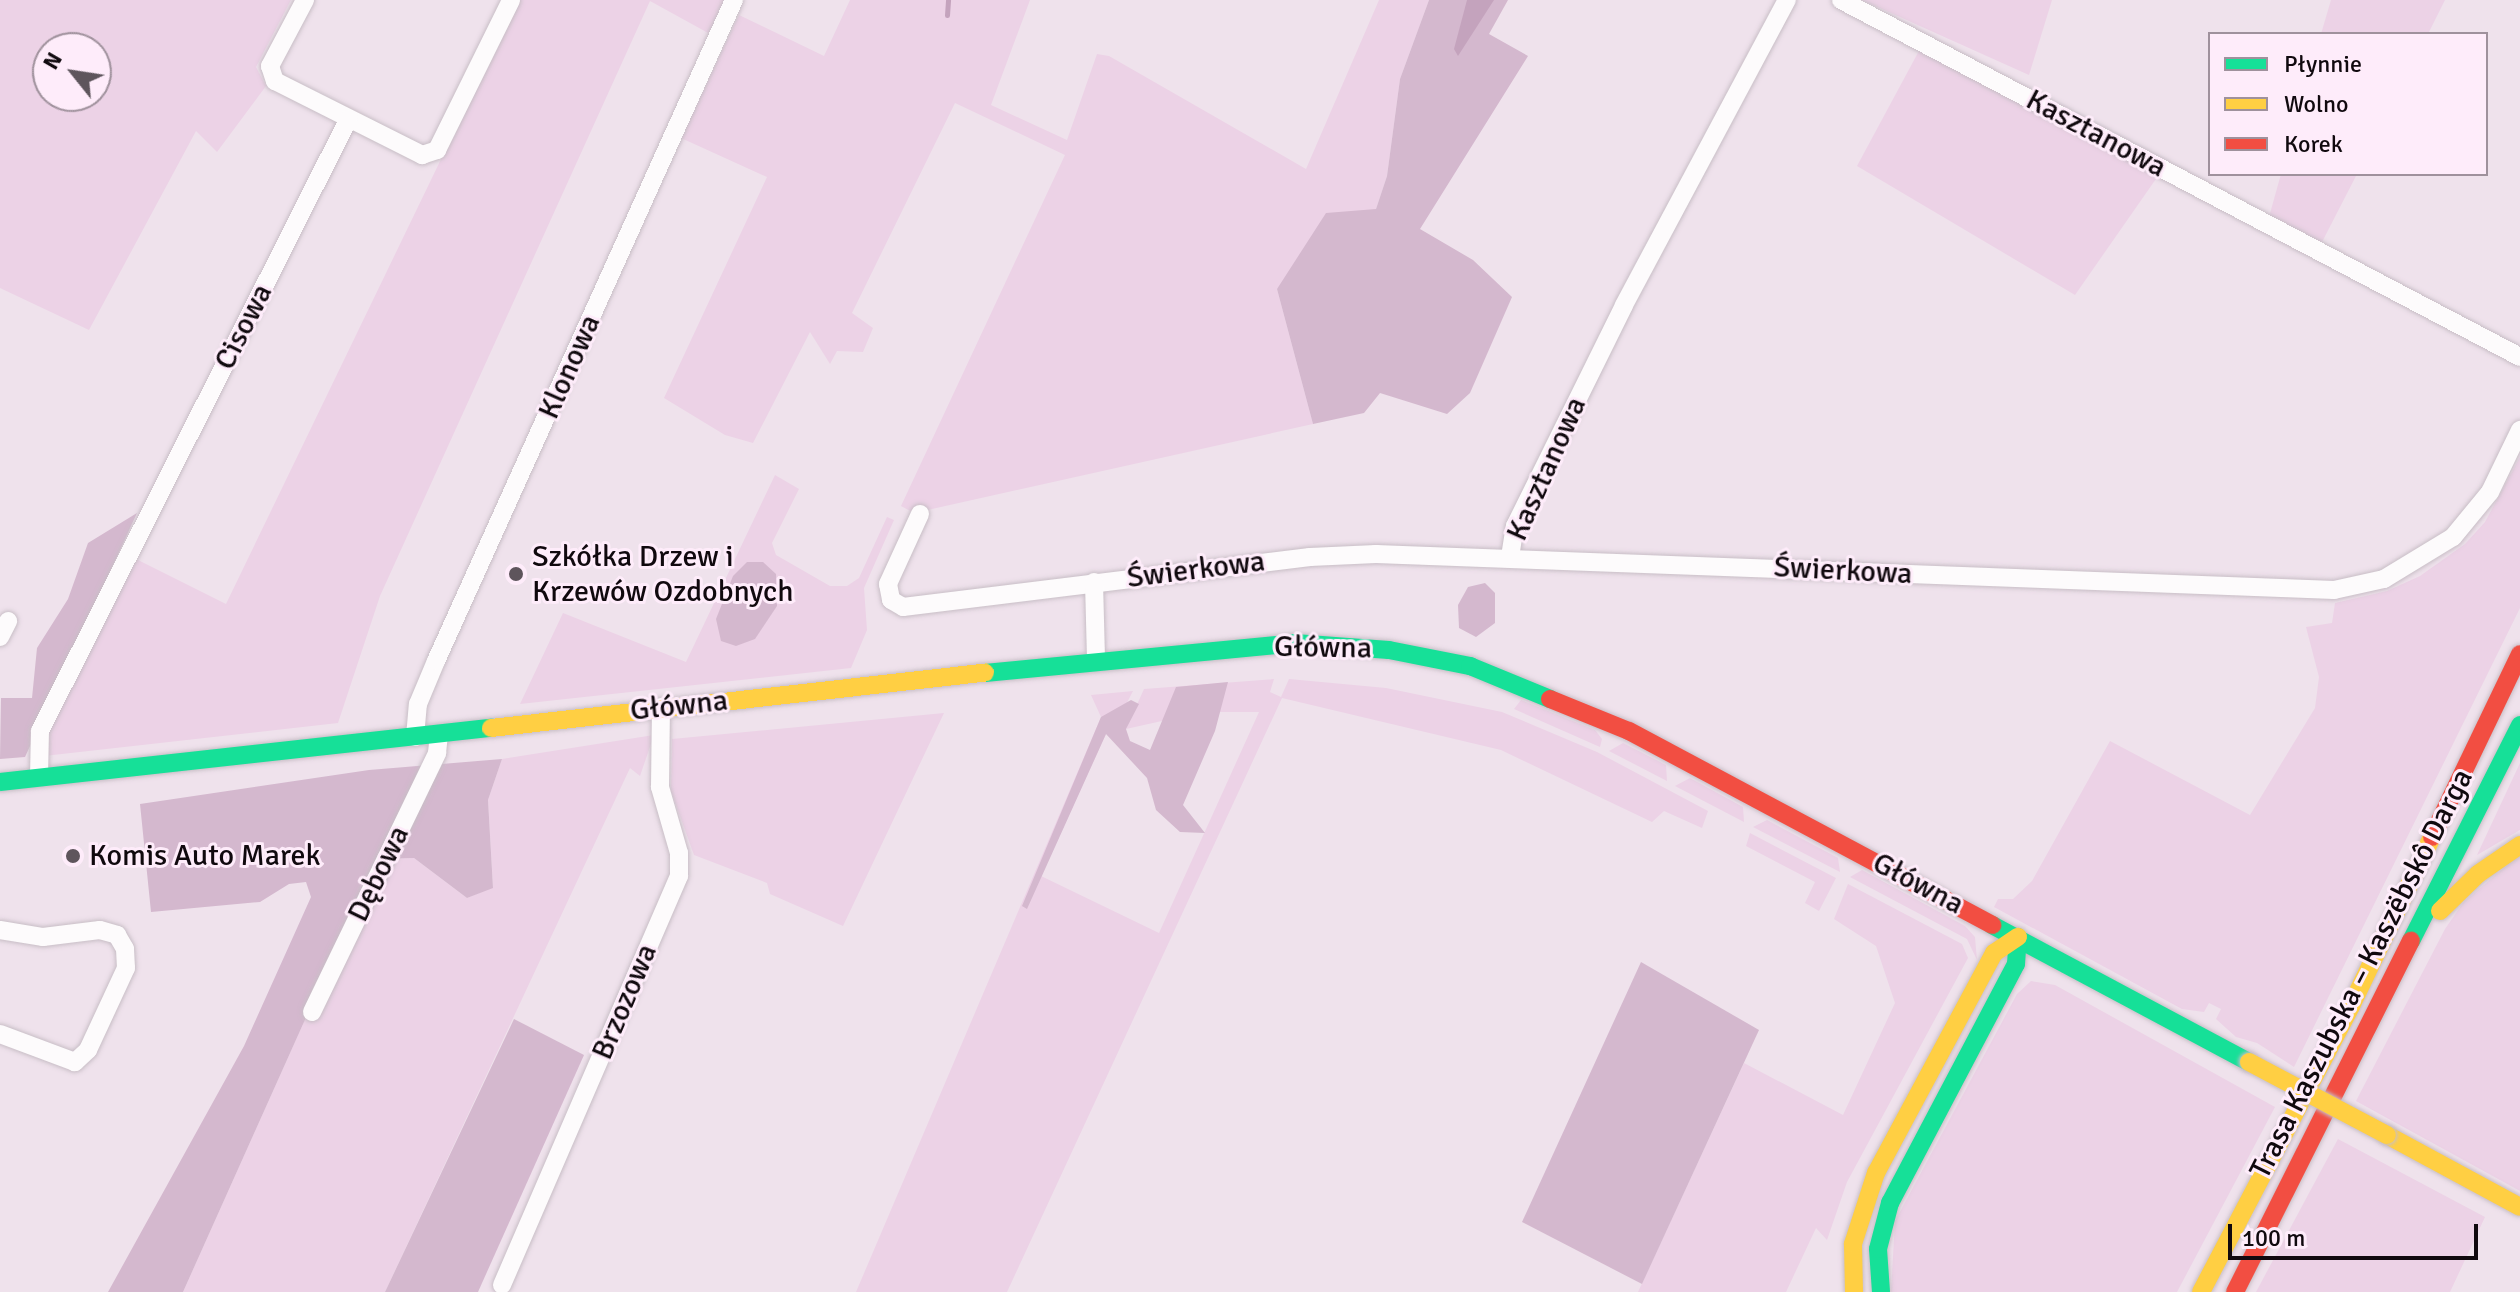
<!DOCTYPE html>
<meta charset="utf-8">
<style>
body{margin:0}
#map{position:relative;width:2520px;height:1292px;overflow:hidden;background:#efe2ec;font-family:Signika,sans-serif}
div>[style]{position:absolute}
.green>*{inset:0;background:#ecd2e6}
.forest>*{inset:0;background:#d4b8ce}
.water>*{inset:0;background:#c4a3bd}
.stream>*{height:5px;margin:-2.5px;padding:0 2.5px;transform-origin:2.5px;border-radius:2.5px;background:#c4a3bd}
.roads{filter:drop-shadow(0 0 2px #c8bec6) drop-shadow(0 0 2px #c8bec6)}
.street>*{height:18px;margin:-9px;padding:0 9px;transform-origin:9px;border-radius:9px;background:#fdfbfc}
.fast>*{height:18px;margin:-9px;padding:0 9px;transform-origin:9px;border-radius:9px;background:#16e098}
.slow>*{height:18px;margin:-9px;padding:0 9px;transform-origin:9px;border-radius:9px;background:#ffcf43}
.jam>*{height:18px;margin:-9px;padding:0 9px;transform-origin:9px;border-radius:9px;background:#f24e42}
.bridges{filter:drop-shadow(0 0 2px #c8bec6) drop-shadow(0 0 2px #c8bec6)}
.slow-bridge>*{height:18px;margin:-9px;padding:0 9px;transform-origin:9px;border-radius:9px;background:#ffcf43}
.dots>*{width:22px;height:22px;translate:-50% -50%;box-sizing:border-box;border:4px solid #feecfa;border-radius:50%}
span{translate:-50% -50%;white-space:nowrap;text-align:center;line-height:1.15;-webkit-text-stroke:6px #feecfa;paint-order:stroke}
.street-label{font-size:30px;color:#10090e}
.poi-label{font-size:30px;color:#10090e}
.left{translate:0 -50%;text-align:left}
.legend{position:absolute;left:2208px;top:32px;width:280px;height:144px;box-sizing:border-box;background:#feecfa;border:2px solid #9f919c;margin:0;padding:10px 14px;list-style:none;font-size:24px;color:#10090e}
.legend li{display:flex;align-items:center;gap:16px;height:40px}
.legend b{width:40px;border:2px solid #9f919c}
.north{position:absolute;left:32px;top:32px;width:80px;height:80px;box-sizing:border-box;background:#feecfa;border:2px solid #9f919c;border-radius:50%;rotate:300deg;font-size:22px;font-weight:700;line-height:32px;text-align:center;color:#10090e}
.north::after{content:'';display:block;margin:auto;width:28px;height:36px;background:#5e555c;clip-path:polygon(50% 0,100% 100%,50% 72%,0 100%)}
.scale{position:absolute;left:2228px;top:1224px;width:250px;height:36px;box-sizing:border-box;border:4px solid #10090e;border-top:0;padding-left:10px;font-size:24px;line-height:28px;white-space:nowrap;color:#10090e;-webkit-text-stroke:6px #feecfa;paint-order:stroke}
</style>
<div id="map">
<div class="green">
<div style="clip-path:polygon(evenodd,0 0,291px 0,256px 67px,266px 86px,217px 152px,196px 131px,89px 330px,0 288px,0 0,96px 48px,96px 96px,48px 96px,48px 48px,96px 48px)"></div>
<div style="clip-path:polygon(518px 0,725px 0,710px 34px,650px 1px,380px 596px,338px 723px,44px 756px,49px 727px,134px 558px,226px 604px)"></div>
<div style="clip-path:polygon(850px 0,1030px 0,991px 105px,1067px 140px,1097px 54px,1109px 56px,1306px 169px,1379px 0,1429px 0,1400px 79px,1387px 176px,1376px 209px,1277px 289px,1313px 424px,914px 513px,901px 506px,1065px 155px,955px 103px,852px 313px,873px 328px,863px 352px,837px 351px,830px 364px,810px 332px,753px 443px,725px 435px,664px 398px,767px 177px,681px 138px,739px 15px,824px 56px)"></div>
<div style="clip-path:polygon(1862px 0,2052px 0,2029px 75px)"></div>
<div style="clip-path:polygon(2331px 0,2445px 0,2428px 34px,2321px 34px)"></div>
<div style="clip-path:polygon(1920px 49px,2158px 176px,2075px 295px,1857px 166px)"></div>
<div style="clip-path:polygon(2281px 174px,2357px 174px,2321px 244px,2269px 217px)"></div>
<div style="clip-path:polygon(2520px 457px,2520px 608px,2294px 1067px,2257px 1043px,2236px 1037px,2216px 1019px,2221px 1009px,2209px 1003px,2204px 1012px,2182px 1009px,1994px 907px,1998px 899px,2013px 899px,2032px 881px,2110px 741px,2250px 815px,2315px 708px,2319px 677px,2306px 627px,2332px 623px,2335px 603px,2387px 591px,2420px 576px,2465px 544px,2485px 522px)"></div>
<div style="clip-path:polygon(775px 475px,799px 489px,772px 543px,776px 555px,830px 586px,847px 586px,859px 578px,887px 517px,894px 520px,864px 588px,867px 630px,851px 668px,520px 704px,563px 613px,686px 662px)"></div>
<div style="clip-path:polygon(1274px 679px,1270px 692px,1281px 697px,1289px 679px,1386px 688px,1502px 712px,1597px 752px,1708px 811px,1702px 828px,1664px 811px,1652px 822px,1501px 750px,1282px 698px,1007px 1292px,856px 1292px,1101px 717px,1091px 695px,1133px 691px,1112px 732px,1106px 734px,1041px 876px,1159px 933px,1259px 712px,1202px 712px,1126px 729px,1144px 689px)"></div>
<div style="clip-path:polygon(1521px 700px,1595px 730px,1602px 739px,1600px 747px,1514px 709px)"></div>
<div style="clip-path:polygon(944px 713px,843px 926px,770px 894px,767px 883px,694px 855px,671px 791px,672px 739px)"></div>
<div style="clip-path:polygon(654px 735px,640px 776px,630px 768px,385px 1292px,183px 1292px,377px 859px,414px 858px,467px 898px,493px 887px,488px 800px,502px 759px)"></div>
<div style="clip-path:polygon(1623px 743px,1666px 765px,1667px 781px,1609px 751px)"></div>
<div style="clip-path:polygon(2520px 763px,2520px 830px,2477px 855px)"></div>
<div style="clip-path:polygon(1690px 778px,1743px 807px,1744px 822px,1675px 786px)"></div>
<div style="clip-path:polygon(1767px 820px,1838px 858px,1840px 872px,1753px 827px)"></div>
<div style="clip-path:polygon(1750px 833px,1836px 878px,1819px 911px,1805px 903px,1815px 882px,1746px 846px)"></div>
<div style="clip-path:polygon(2520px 854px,2520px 1191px,2356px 1101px,2445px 929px,2463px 903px)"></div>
<div style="clip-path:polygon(1862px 870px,1965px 926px,1975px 937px,1977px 960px,1967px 939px,1850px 877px)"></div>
<div style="clip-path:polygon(1848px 884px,1962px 944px,1968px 958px,1847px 1182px,1827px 1240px,1816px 1228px,1786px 1292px,1638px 1292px,1744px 1063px,1843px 1115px,1895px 1003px,1876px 946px,1834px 919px)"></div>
<div style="clip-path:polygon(2031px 981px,2055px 985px,2275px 1107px,2177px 1292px,1891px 1292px,1895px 1221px,2017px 994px)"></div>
<div style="clip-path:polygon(2338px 1139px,2485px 1217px,2450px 1292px,2256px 1292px)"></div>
</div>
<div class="forest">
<div style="clip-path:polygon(1429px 0,1508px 0,1489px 34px,1528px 56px,1420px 229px,1473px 260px,1512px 297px,1470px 393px,1447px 414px,1380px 393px,1364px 413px,1313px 424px,1277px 289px,1326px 213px,1376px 209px,1387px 176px,1400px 79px)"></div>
<div style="clip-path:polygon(137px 513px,25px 757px,0 759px,1px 698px,32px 698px,37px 648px,68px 599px,88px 543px)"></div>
<div style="clip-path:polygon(747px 562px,763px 562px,776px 574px,777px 606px,755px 639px,736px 646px,721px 641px,716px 619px,733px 576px)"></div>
<div style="clip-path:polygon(1485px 583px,1495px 593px,1495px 623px,1476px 637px,1459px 628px,1458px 605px,1468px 587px)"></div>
<div style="clip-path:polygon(1228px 682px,1215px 731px,1183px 805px,1205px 833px,1180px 832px,1156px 810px,1147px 778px,1106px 734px,1027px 909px,1022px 906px,1101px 717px,1131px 700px,1139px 704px,1126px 729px,1130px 741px,1150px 750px,1176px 687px)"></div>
<div style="clip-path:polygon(502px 759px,488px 800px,493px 888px,467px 898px,414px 858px,377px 859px,183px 1292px,108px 1292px,244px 1046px,311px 897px,306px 882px,289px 884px,260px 902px,151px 912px,140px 804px,369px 770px)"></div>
<div style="clip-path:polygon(1641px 962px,1759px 1030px,1642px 1284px,1522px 1222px)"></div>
<div style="clip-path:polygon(514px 1019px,584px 1055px,478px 1292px,385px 1292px)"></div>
</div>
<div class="water">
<div style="clip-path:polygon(1467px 0,1494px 0,1458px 56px,1454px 49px)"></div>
</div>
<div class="stream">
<div style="left:947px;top:15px;width:15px;rotate:-86deg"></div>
</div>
<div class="roads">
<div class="street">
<div style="left:305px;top:0;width:75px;rotate:117.9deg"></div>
<div style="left:270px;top:66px;width:16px;rotate:72deg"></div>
<div style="left:275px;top:81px;width:165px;rotate:26.7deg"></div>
<div style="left:422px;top:155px;width:16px;rotate:-18deg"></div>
<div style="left:437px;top:150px;width:167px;rotate:-63.7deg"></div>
<div style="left:1841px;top:0;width:767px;rotate:27.73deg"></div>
<div style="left:920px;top:514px;width:77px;rotate:114.6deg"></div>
<div style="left:888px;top:584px;width:16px;rotate:79deg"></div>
<div style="left:891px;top:600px;width:14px;rotate:30deg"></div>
<div style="left:903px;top:607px;width:410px;rotate:-7deg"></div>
<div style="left:1310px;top:557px;width:66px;rotate:-2.6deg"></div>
<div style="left:1376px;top:554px;width:959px;rotate:2.15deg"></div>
<div style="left:2334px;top:590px;width:51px;rotate:-12.4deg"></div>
<div style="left:2384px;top:579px;width:81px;rotate:-31.3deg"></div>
<div style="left:2453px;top:537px;width:58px;rotate:-50.6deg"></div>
<div style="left:2490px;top:492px;width:69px;rotate:-64.2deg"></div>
<div style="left:1510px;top:557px;width:31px;rotate:-81deg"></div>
<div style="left:1515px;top:526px;width:246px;rotate:-63.7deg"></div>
<div style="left:1624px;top:305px;width:346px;rotate:-61.9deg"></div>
<div style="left:1094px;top:582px;width:79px;rotate:88.5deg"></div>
<div style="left:0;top:637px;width:18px;rotate:-63deg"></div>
<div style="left:415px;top:737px;width:33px;rotate:-85deg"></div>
<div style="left:418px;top:704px;width:47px;rotate:-67.3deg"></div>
<div style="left:436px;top:661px;width:725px;rotate:-65.73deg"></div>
<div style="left:39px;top:777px;width:46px;rotate:-88.8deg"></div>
<div style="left:40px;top:731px;width:686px;rotate:-63.25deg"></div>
<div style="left:0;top:930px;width:44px;rotate:9.2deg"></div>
<div style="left:43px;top:937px;width:57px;rotate:-7deg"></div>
<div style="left:100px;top:930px;width:18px;rotate:16deg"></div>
<div style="left:117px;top:935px;width:16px;rotate:60deg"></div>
<div style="left:125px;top:949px;width:19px;rotate:87deg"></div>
<div style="left:126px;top:968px;width:90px;rotate:114.9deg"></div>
<div style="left:88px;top:1050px;width:18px;rotate:137deg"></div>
<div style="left:75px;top:1062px;width:80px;rotate:-159.5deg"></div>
<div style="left:312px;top:1012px;width:288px;rotate:-64.2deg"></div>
<div style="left:437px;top:753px;width:19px;rotate:-84deg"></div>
<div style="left:502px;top:1285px;width:446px;rotate:-66.6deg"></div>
<div style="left:679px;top:876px;width:23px;rotate:-90deg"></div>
<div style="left:679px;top:853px;width:69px;rotate:-106.1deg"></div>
<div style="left:660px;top:787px;width:80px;rotate:-89.3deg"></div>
</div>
<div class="fast">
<div style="left:985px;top:673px;width:311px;rotate:-5.5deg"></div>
<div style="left:1295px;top:643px;width:94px;rotate:4.3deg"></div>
<div style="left:1389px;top:650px;width:83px;rotate:11.2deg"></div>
<div style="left:1470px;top:666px;width:87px;rotate:22.4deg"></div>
<div style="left:0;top:782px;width:494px;rotate:-6.3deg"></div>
<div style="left:1992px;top:925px;width:291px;rotate:28.1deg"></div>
<div style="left:2411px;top:941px;width:242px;rotate:-63.2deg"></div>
<div style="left:1881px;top:1292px;width:43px;rotate:-94deg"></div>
<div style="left:1878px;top:1249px;width:48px;rotate:-75.4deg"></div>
<div style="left:1890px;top:1203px;width:270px;rotate:-62.2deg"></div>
<div style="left:2016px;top:964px;width:27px;rotate:-86deg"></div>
</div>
<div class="slow">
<div style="left:491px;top:728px;width:497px;rotate:-6.4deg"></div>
<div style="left:2440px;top:911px;width:53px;rotate:-44.2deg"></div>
<div style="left:2478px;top:874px;width:51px;rotate:-34.6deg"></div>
<div style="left:2387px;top:1135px;width:151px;rotate:28.4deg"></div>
<div style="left:1854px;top:1292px;width:48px;rotate:-91.2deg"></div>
<div style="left:1853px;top:1244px;width:75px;rotate:-72.1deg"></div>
<div style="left:1876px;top:1173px;width:250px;rotate:-61.8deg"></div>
<div style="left:1994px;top:953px;width:29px;rotate:-34deg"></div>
<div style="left:2201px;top:1292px;width:323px;rotate:-62.3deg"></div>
<div style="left:2351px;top:1006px;width:187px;rotate:-64.4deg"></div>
</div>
<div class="jam">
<div style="left:1550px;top:699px;width:85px;rotate:22.1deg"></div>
<div style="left:1629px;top:731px;width:412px;rotate:28.1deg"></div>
<div style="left:2432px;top:837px;width:203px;rotate:-64.3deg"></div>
<div style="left:2235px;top:1292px;width:393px;rotate:-63.4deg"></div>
</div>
</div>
<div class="bridges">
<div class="slow-bridge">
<div style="left:2249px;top:1062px;width:156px;rotate:27.9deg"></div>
</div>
</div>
<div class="dots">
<div style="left:516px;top:574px;background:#5e555c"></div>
<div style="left:73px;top:856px;background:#5e555c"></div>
</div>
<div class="street-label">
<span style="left:2096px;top:134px;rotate:28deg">Kasztanowa</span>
<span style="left:244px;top:327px;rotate:-63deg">Cisowa</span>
<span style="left:570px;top:367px;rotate:-66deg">Klonowa</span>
<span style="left:1547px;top:469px;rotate:-66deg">Kasztanowa</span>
<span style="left:1196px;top:570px;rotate:-7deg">Świerkowa</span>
<span style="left:1843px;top:571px;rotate:3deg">Świerkowa</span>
<span style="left:1323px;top:648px;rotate:1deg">Główna</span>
<span style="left:679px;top:706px;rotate:-6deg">Główna</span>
<span style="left:379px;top:874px;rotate:-64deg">Dębowa</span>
<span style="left:1918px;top:884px;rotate:28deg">Główna</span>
<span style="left:2362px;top:974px;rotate:-63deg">Trasa Kaszubska – Kaszëbskô Darga</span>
<span style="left:625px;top:1002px;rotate:-67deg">Brzozowa</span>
</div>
<div class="poi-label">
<span class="left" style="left:532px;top:574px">Szkółka Drzew i<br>Krzewów Ozdobnych</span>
<span class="left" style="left:89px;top:856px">Komis Auto Marek</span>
</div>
<ul class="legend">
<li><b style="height:10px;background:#16e098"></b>Płynnie</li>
<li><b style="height:10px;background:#ffcf43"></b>Wolno</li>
<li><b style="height:10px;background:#f24e42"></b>Korek</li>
</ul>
<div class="north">N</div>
<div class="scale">100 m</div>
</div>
